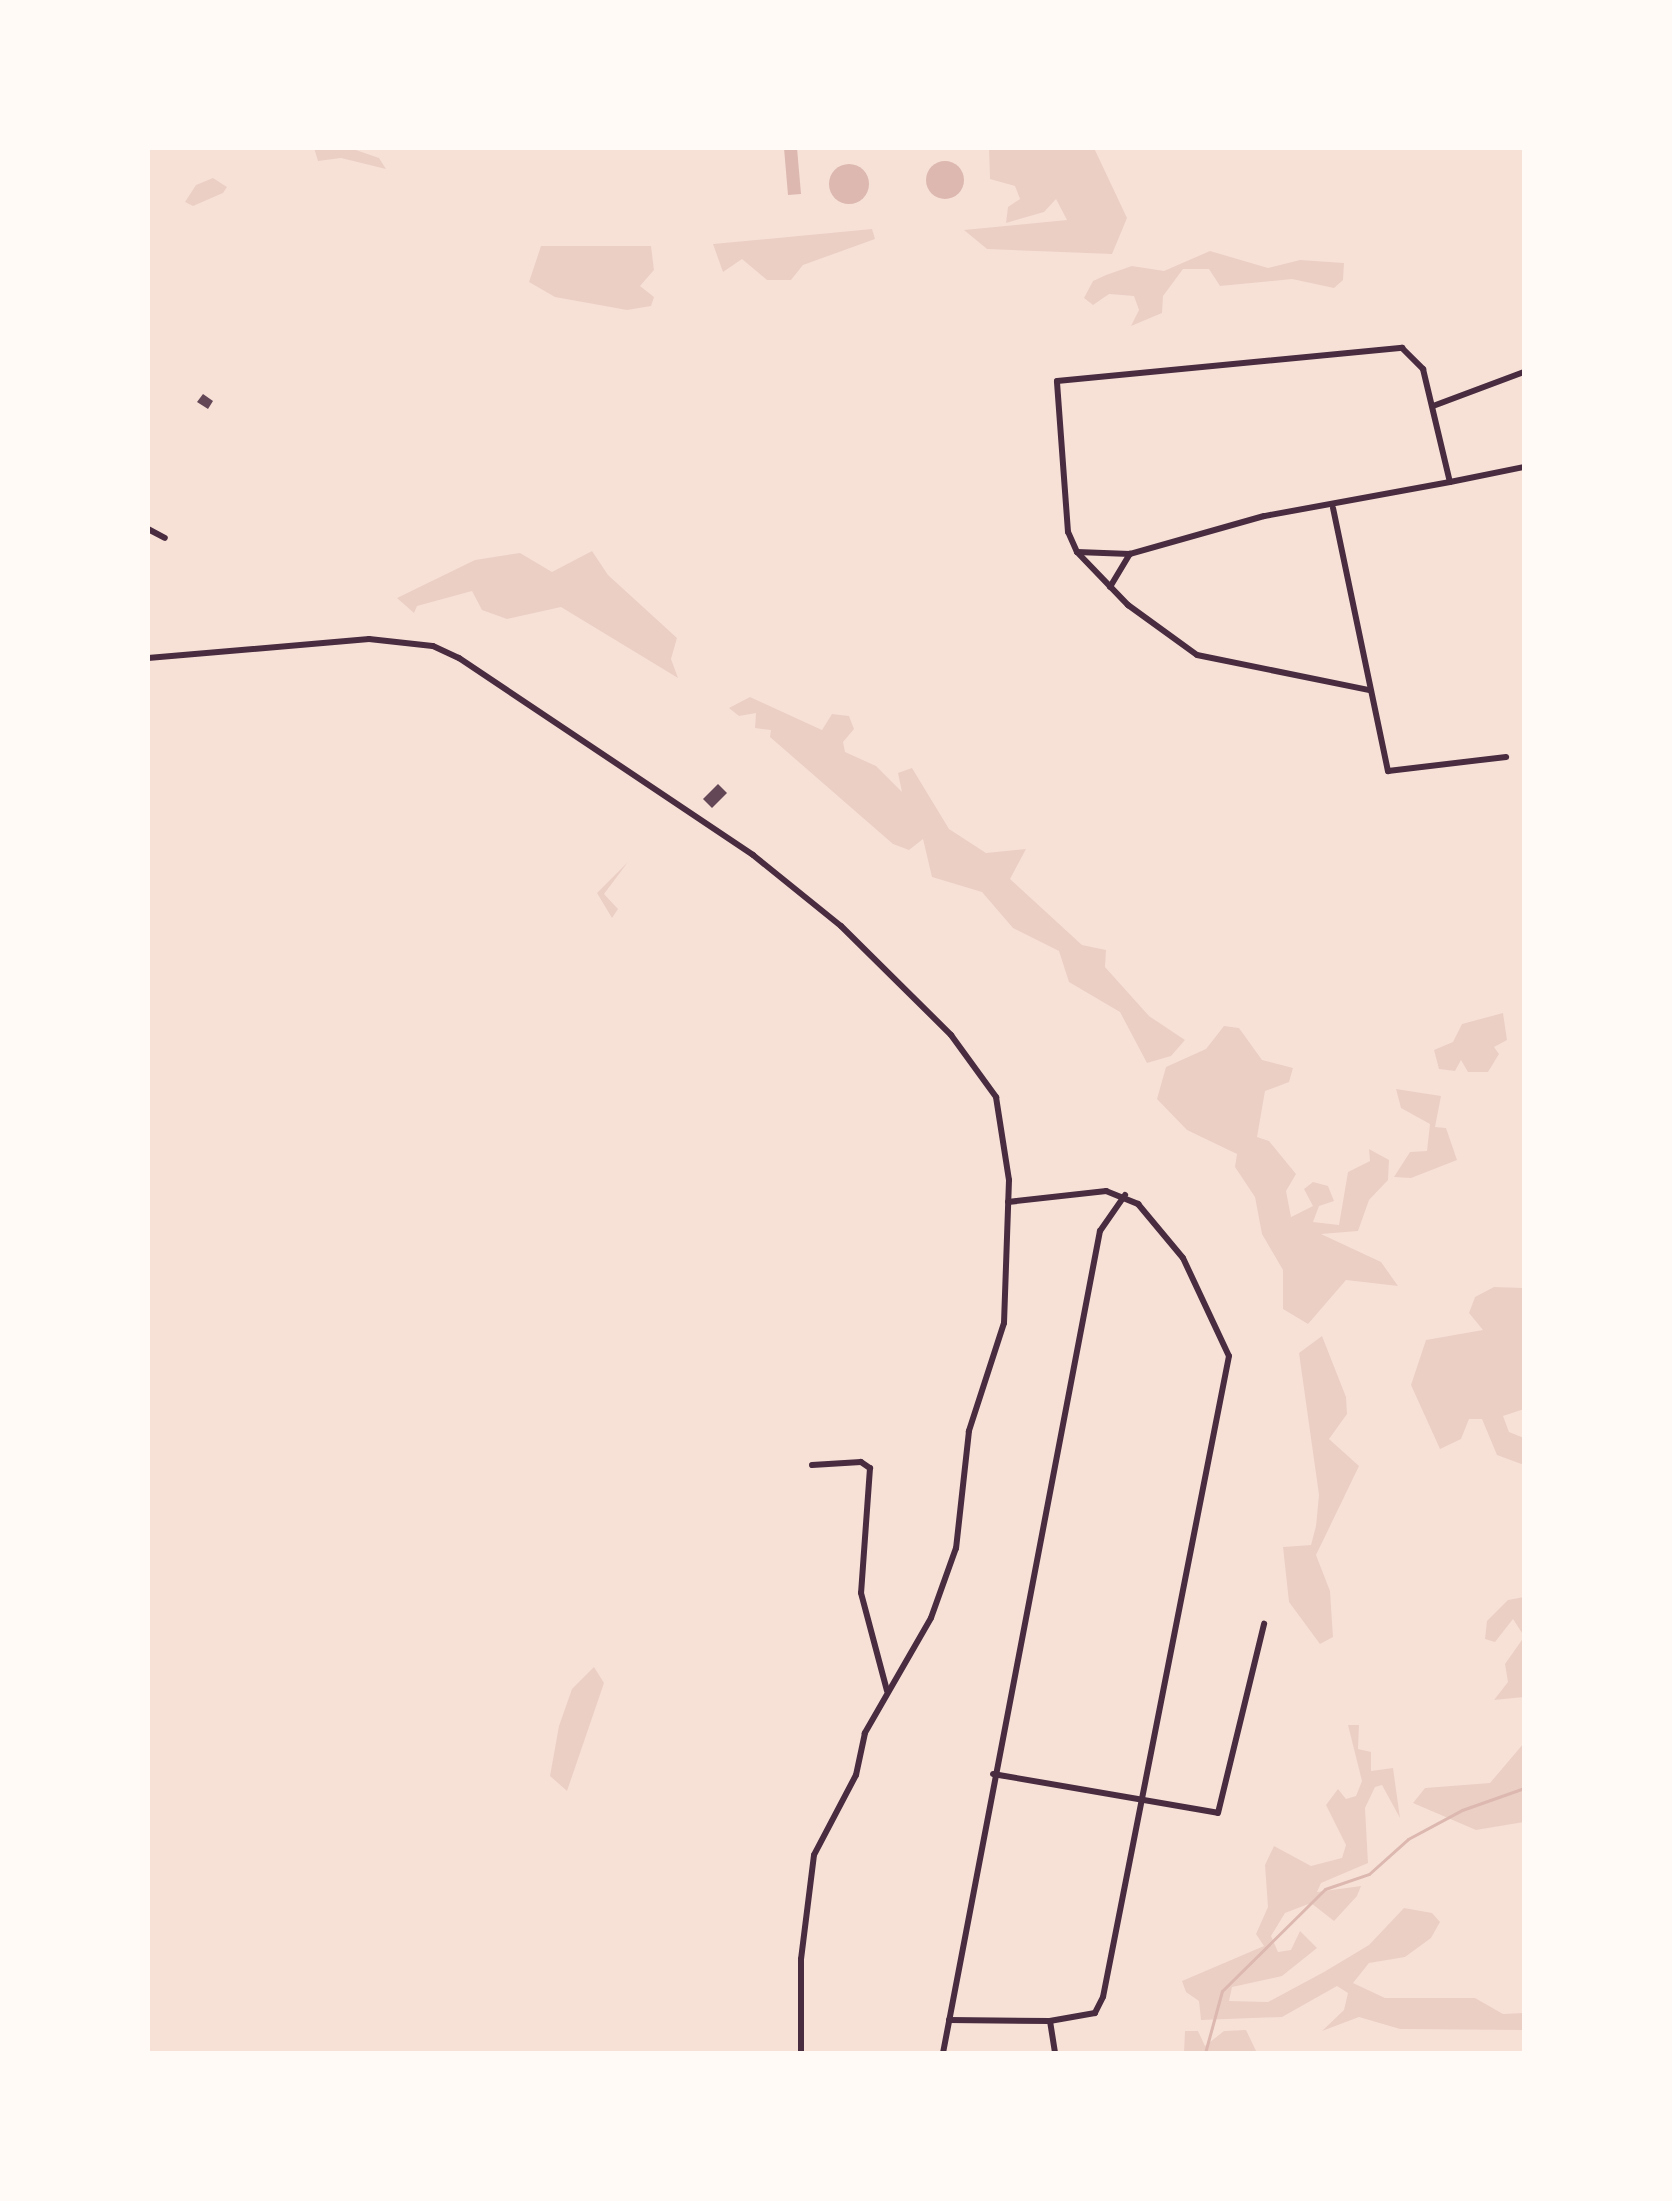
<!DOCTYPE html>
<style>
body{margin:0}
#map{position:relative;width:1672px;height:2201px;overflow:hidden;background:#f7e1d7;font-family:"Titillium Web",sans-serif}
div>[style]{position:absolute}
.green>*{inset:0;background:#ebcfc5}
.water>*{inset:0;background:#dcb8b0}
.round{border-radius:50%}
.stream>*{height:3px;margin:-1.5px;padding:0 1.5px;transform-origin:1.5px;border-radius:1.5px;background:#dcb8b0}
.building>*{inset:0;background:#644757}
.minor>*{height:6px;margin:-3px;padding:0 3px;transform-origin:3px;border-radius:3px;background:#4a2c40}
span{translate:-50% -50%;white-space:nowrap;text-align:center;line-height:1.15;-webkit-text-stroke:6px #fffaf5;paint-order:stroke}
.frame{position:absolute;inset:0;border:150px solid #fffaf5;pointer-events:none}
</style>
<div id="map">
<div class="green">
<div style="clip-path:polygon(314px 148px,350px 148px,379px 158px,386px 169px,341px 158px,318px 161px)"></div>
<div style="clip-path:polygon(989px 148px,1094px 148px,1127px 218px,1112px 254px,987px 249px,964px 230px,1067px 220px,1056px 199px,1044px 212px,1006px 223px,1008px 207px,1020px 199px,1015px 186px,990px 179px)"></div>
<div style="clip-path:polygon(213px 178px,227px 187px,223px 193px,193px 206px,185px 202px,196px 185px)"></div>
<div style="clip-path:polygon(872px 229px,875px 239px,803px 265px,791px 280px,767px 280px,742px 259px,723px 272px,713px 244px)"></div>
<div style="clip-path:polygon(541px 246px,651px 246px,654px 270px,640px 286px,654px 297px,651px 306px,627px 310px,555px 297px,529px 282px)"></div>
<div style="clip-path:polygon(1210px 251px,1268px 268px,1300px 260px,1344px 263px,1343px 280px,1334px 288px,1292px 279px,1220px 286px,1209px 269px,1183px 269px,1163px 296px,1162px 313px,1131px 326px,1139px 310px,1134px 296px,1109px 294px,1093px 305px,1084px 298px,1093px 281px,1106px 275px,1132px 266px,1164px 271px)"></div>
<div style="clip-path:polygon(592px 551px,608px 575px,677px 638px,671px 659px,678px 678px,561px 607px,507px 619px,482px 610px,472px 591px,417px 606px,414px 613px,397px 598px,475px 560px,520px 553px,552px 572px)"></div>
<div style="clip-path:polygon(750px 697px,822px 730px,832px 714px,849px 716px,854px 729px,843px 742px,845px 752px,876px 766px,902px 792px,898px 773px,912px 768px,949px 829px,986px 853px,1026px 849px,1010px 879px,1082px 945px,1106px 950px,1105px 967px,1149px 1016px,1185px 1040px,1171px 1056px,1147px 1063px,1120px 1012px,1069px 982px,1059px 951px,1013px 928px,982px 892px,932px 877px,923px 839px,909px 850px,893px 844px,770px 737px,771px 730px,755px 728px,756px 713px,739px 716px,729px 708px)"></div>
<div style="clip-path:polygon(628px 862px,604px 894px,618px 909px,612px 918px,597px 893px)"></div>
<div style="clip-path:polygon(1503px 1013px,1507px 1040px,1494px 1047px,1499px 1054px,1488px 1072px,1468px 1072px,1461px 1060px,1455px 1071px,1439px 1069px,1434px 1050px,1453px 1042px,1462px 1024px)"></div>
<div style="clip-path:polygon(1224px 1026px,1239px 1028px,1262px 1060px,1293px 1068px,1289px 1082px,1265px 1091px,1257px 1137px,1269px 1141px,1296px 1174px,1286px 1191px,1291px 1217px,1313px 1206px,1304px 1189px,1313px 1182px,1328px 1186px,1334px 1201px,1319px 1206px,1313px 1222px,1339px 1225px,1348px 1172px,1370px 1161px,1369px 1149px,1389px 1160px,1388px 1180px,1369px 1200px,1358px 1231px,1321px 1234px,1381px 1262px,1398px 1286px,1346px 1280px,1308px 1324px,1283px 1309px,1283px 1270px,1262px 1234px,1255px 1197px,1235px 1167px,1237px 1154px,1187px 1130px,1157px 1099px,1166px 1067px,1206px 1049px)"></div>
<div style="clip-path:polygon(1396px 1089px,1441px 1096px,1435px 1127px,1446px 1128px,1457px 1160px,1411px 1178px,1394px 1177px,1410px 1152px,1427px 1151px,1430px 1124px,1401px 1108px)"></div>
<div style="clip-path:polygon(1494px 1287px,1524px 1288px,1524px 1409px,1503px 1416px,1509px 1432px,1524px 1438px,1524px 1465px,1497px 1455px,1482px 1419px,1469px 1419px,1461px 1439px,1440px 1449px,1411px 1385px,1426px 1340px,1483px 1330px,1469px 1313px,1475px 1297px)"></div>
<div style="clip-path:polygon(1322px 1336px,1346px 1397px,1347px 1414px,1329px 1439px,1359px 1466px,1316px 1555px,1330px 1591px,1333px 1637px,1320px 1644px,1289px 1602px,1283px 1547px,1311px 1545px,1316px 1526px,1319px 1495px,1299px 1353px)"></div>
<div style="clip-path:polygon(1524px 1597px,1524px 1636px,1513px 1619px,1495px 1642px,1485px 1639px,1487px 1621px,1508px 1600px)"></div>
<div style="clip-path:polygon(1524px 1637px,1524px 1697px,1494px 1700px,1508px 1682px,1505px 1664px)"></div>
<div style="clip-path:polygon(594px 1667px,604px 1683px,567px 1791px,550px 1776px,559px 1726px,572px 1689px)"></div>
<div style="clip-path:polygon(1348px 1725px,1359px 1725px,1358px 1749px,1371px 1752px,1371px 1771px,1393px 1768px,1400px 1818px,1382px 1785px,1375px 1787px,1365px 1808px,1368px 1863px,1321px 1883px,1317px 1892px,1361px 1886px,1357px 1896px,1334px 1921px,1311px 1903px,1285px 1913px,1271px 1936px,1278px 1952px,1291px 1950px,1300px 1931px,1317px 1948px,1282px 1976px,1232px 1987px,1229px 2001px,1268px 2002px,1324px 1972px,1369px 1945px,1404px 1908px,1432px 1913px,1440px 1922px,1431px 1938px,1405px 1957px,1369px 1963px,1353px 1983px,1385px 1998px,1475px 1998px,1503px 2014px,1524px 2013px,1524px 2030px,1400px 2029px,1359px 2017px,1322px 2031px,1344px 2010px,1348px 1993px,1337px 1986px,1282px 2017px,1201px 2020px,1199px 2001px,1186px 1992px,1182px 1981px,1264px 1946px,1256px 1934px,1268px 1907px,1265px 1865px,1274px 1846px,1311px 1866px,1342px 1858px,1346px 1845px,1326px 1805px,1338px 1789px,1346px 1799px,1356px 1796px,1362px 1781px)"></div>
<div style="clip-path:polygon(1524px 1743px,1524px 1822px,1476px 1830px,1413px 1803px,1425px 1788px,1490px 1783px)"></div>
<div style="clip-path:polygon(1246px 2030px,1257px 2053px,1184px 2053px,1185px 2031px,1198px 2031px,1205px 2046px,1224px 2031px)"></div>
</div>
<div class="water">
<div style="clip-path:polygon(784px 148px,797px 148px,801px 194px,788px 195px)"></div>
<div class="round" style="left:926px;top:161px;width:38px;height:38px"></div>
<div class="round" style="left:829px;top:164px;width:40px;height:40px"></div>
</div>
<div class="stream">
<div style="left:1205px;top:2053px;width:64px;rotate:-74.7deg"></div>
<div style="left:1222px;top:1991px;width:145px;rotate:-44.7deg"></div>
<div style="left:1325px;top:1889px;width:46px;rotate:-18.8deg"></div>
<div style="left:1369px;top:1874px;width:52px;rotate:-41.9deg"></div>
<div style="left:1408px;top:1839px;width:61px;rotate:-28.2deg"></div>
<div style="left:1462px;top:1810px;width:66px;rotate:-19.5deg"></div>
</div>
<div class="building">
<div style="clip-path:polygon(203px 394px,213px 401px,208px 409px,197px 402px)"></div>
<div style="clip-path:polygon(718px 784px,727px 793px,712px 808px,703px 799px)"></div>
</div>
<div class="minor">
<div style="left:1402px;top:348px;width:30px;rotate:45deg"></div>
<div style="left:1423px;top:369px;width:116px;rotate:76.6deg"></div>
<div style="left:1450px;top:482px;width:189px;rotate:169.6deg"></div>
<div style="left:1264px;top:516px;width:139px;rotate:164.2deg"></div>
<div style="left:1130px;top:554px;width:53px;rotate:-177.8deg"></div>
<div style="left:1077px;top:552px;width:22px;rotate:-114deg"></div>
<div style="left:1068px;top:532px;width:151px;rotate:-94.2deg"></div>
<div style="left:1057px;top:381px;width:347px;rotate:-5.5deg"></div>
<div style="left:1433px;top:406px;width:97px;rotate:-20.5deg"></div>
<div style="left:1450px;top:482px;width:76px;rotate:-11.5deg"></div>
<div style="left:1333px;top:508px;width:269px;rotate:78.2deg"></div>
<div style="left:1388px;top:771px;width:119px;rotate:-6.8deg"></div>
<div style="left:148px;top:529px;width:19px;rotate:28deg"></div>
<div style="left:1077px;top:552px;width:74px;rotate:46.1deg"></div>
<div style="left:1128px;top:605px;width:85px;rotate:35.9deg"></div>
<div style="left:1197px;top:655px;width:176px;rotate:11.5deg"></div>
<div style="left:1110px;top:587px;width:39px;rotate:-59deg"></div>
<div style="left:148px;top:658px;width:222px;rotate:-4.9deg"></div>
<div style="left:369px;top:639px;width:64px;rotate:6.2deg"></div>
<div style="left:433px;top:646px;width:29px;rotate:25deg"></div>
<div style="left:459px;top:658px;width:354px;rotate:33.8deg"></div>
<div style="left:753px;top:855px;width:113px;rotate:38.9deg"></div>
<div style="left:841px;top:926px;width:155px;rotate:44.7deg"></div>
<div style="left:951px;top:1035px;width:77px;rotate:54deg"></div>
<div style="left:996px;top:1097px;width:84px;rotate:81.1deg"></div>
<div style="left:1009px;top:1180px;width:143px;rotate:92deg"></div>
<div style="left:1004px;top:1323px;width:114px;rotate:108deg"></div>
<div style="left:969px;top:1431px;width:118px;rotate:96.3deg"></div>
<div style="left:956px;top:1548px;width:74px;rotate:109.7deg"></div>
<div style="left:931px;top:1618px;width:133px;rotate:119.9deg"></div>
<div style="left:865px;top:1733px;width:43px;rotate:102.1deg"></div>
<div style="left:856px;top:1775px;width:90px;rotate:117.7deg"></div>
<div style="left:814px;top:1855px;width:105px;rotate:97.1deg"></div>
<div style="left:801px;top:1959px;width:94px;rotate:90deg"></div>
<div style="left:1008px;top:1202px;width:99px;rotate:-6.4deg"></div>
<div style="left:1106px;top:1191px;width:35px;rotate:22deg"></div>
<div style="left:1138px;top:1204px;width:70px;rotate:50.2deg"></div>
<div style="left:1183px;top:1258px;width:108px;rotate:64.9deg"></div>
<div style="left:1229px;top:1356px;width:653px;rotate:101.12deg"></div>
<div style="left:1103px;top:1997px;width:18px;rotate:117deg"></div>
<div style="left:1095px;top:2013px;width:46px;rotate:169.9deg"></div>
<div style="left:1050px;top:2021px;width:32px;rotate:81deg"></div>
<div style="left:812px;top:1465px;width:49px;rotate:-3.5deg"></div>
<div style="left:861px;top:1462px;width:11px;rotate:34deg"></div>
<div style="left:870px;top:1468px;width:125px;rotate:94.1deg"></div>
<div style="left:861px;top:1593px;width:101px;rotate:75.1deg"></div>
<div style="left:993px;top:1774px;width:228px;rotate:9.8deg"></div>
<div style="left:1218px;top:1813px;width:195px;rotate:-76.3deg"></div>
<div style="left:949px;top:2020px;width:101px;rotate:0.6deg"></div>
<div style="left:943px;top:2053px;width:837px;rotate:-79.19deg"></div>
<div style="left:1100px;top:1231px;width:44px;rotate:-55.2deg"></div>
</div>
<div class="frame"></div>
</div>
